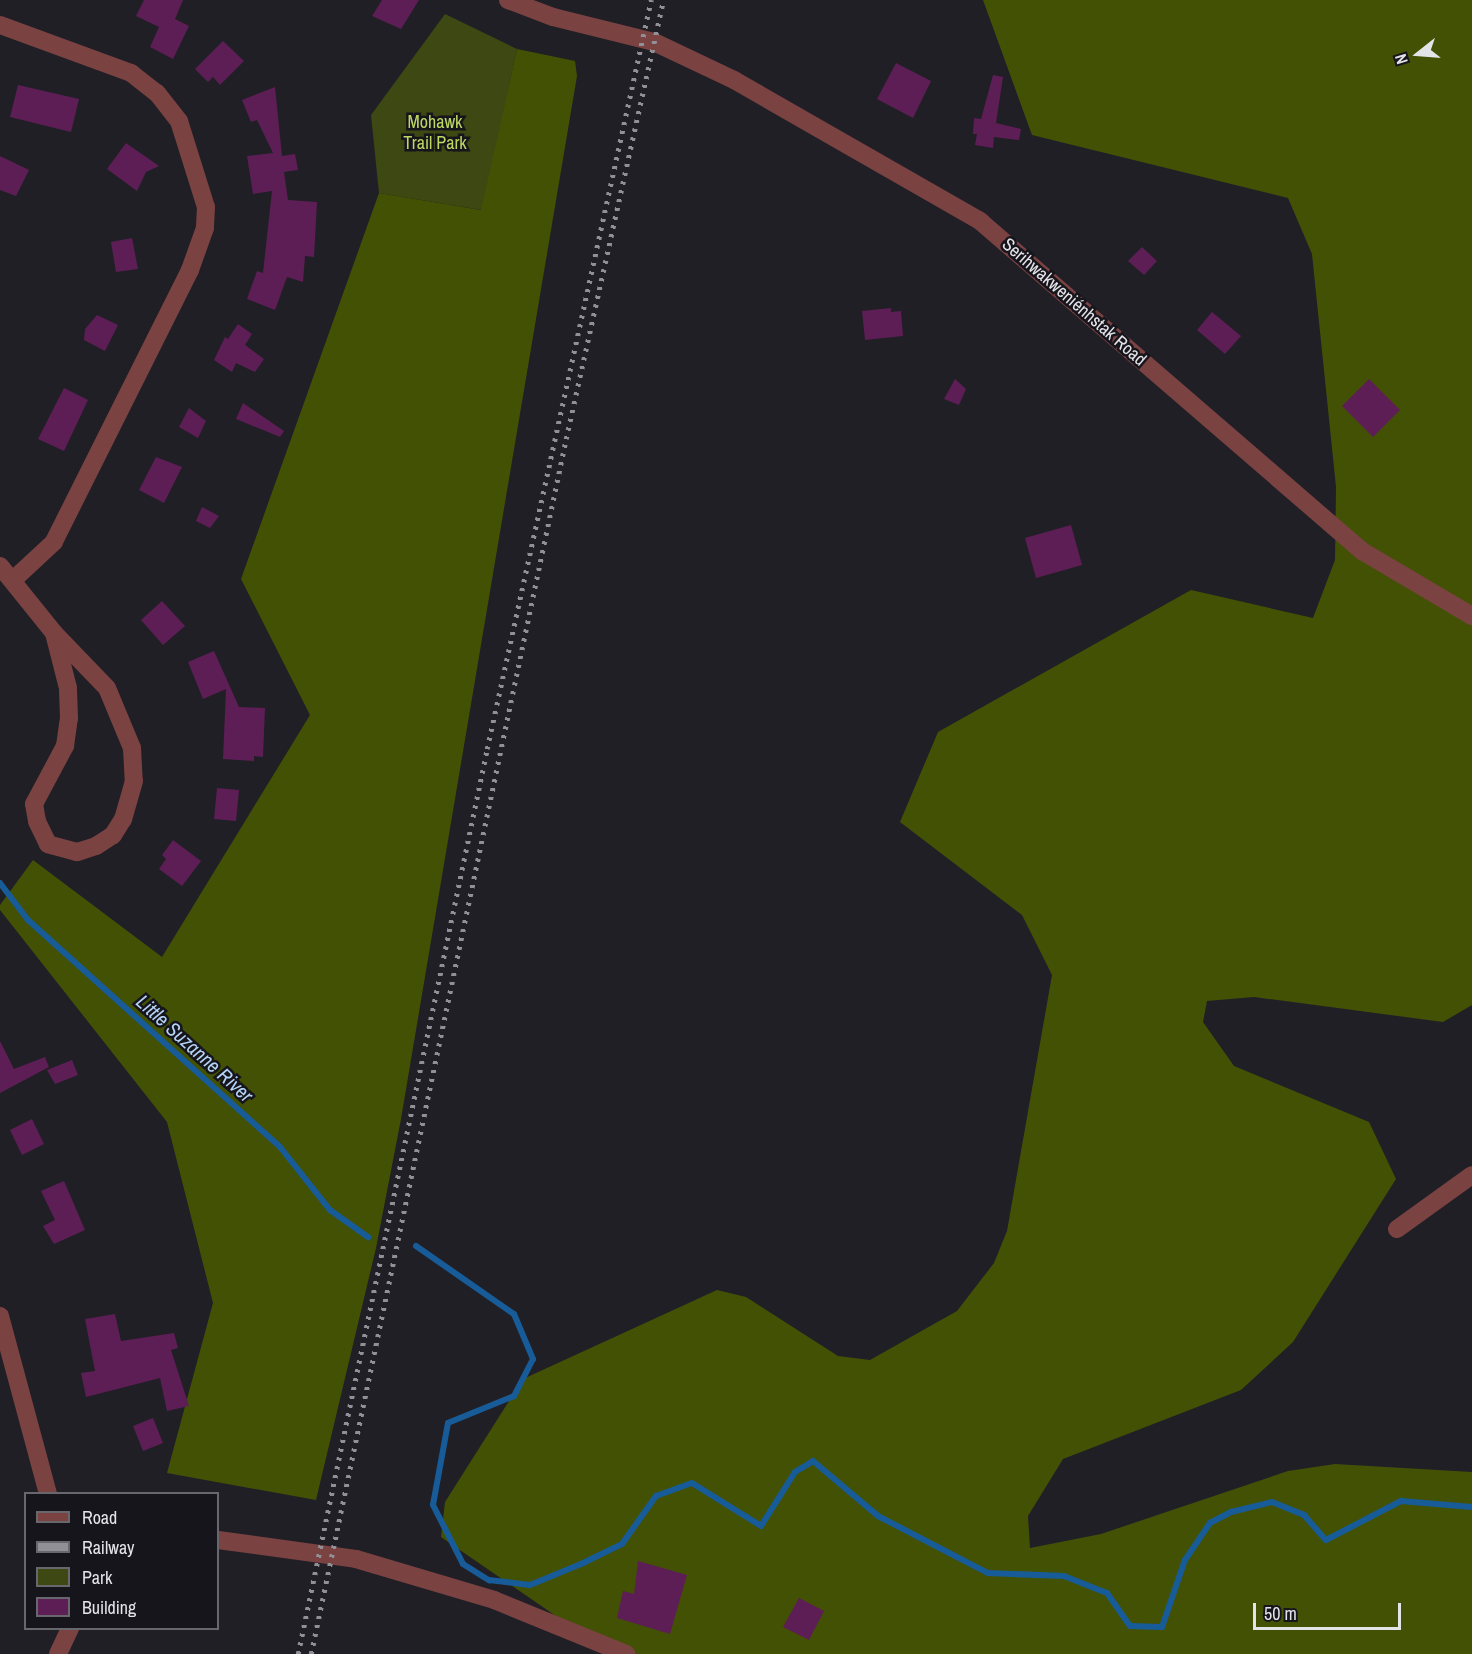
<!DOCTYPE html>
<meta charset="utf-8">
<style>
body{margin:0}
#map{position:relative;width:1472px;height:1654px;overflow:hidden;background:#201f26;font-family:"Archivo Narrow",sans-serif}
div>[style]{position:absolute}
.green>*{inset:0;background:#3d4813}
.forest>*{inset:0;background:#435105}
.stream>*{height:6px;margin:-3px;padding:0 3px;transform-origin:3px;border-radius:3px;background:#175c98}
.building>*{inset:0;background:#5d1e56}
.street>*{height:18px;margin:-9px;padding:0 9px;transform-origin:9px;border-radius:9px;background:#7b4242}
.rail>*{height:4.5px;margin-top:-2.25px;transform-origin:0;background:repeating-linear-gradient(90deg,#919096 0 3px,transparent 0 9px)}
span{translate:-50% -50%;white-space:nowrap;text-align:center;line-height:1.15;-webkit-text-stroke:5px #17151c;paint-order:stroke}
.park-label{font-size:18px;color:#bdd862}
.street-label{font-size:18px;color:#e4e3e8}
.water-label{font-size:20px;color:#b4d4f6;font-style:italic}
.legend{position:absolute;left:24px;top:1492px;width:195px;height:138px;box-sizing:border-box;background:#17151c;border:2px solid #69676e;margin:0;padding:8px 10px;list-style:none;font-size:18px;color:#e4e3e8}
.legend li{display:flex;align-items:center;gap:12px;height:30px}
.legend b{width:30px;border:2px solid #69676e}
.north{position:absolute;left:1388px;top:24px;width:60px;height:60px;-webkit-text-stroke:4px #17151c;paint-order:stroke;rotate:253deg;font-size:16px;font-weight:700;line-height:24px;text-align:center;color:#e4e3e8}
.north::after{content:'';display:block;margin:auto;width:21px;height:27px;background:#e4e3e8;clip-path:polygon(50% 0,100% 100%,50% 72%,0 100%)}
.scale{position:absolute;left:1253px;top:1603px;width:148px;height:27px;box-sizing:border-box;border:3px solid #e4e3e8;border-top:0;padding-left:8px;font-size:18px;line-height:21px;white-space:nowrap;color:#e4e3e8;-webkit-text-stroke:4px #17151c;paint-order:stroke}
</style>
<div id="map">
<div class="green">
<div style="clip-path:polygon(445px 14px,517px 49px,482px 210px,379px 193px,371px 115px)"></div>
</div>
<div class="forest">
<div style="clip-path:polygon(983px 0,1472px 0,1472px 1005px,1443px 1022px,1254px 997px,1207px 1001px,1203px 1022px,1234px 1066px,1369px 1122px,1396px 1179px,1293px 1342px,1241px 1390px,1063px 1459px,1028px 1516px,1030px 1548px,1101px 1534px,1288px 1471px,1335px 1464px,1472px 1472px,1472px 1654px,611px 1654px,441px 1537px,445px 1502px,523px 1379px,717px 1290px,746px 1297px,838px 1356px,870px 1360px,957px 1311px,994px 1263px,1007px 1231px,1052px 975px,1022px 915px,900px 822px,938px 732px,1191px 590px,1313px 618px,1335px 560px,1336px 487px,1312px 254px,1288px 198px,1032px 135px)"></div>
<div style="clip-path:polygon(517px 49px,575px 61px,577px 76px,401px 1119px,376px 1248px,316px 1500px,167px 1473px,213px 1303px,167px 1122px,0 910px,0 905px,33px 860px,162px 957px,310px 715px,241px 579px,379px 193px,481px 210px)"></div>
</div>
<div class="stream">
<div style="left:0;top:883px;width:46px;rotate:52.9deg"></div>
<div style="left:28px;top:920px;width:339px;rotate:42deg"></div>
<div style="left:280px;top:1147px;width:80px;rotate:51.6deg"></div>
<div style="left:330px;top:1210px;width:47px;rotate:35.4deg"></div>
<div style="left:416px;top:1246px;width:119px;rotate:34.8deg"></div>
<div style="left:514px;top:1314px;width:49px;rotate:67.1deg"></div>
<div style="left:533px;top:1359px;width:42px;rotate:117.2deg"></div>
<div style="left:514px;top:1396px;width:71px;rotate:157.8deg"></div>
<div style="left:448px;top:1423px;width:83px;rotate:100.4deg"></div>
<div style="left:433px;top:1505px;width:66px;rotate:63deg"></div>
<div style="left:463px;top:1564px;width:31px;rotate:32deg"></div>
<div style="left:489px;top:1580px;width:41px;rotate:7deg"></div>
<div style="left:530px;top:1585px;width:57px;rotate:-22.5deg"></div>
<div style="left:583px;top:1563px;width:43px;rotate:-26deg"></div>
<div style="left:622px;top:1544px;width:59px;rotate:-54.7deg"></div>
<div style="left:656px;top:1496px;width:38px;rotate:-20deg"></div>
<div style="left:692px;top:1483px;width:81px;rotate:31.9deg"></div>
<div style="left:761px;top:1526px;width:64px;rotate:-57.8deg"></div>
<div style="left:795px;top:1472px;width:21px;rotate:-31deg"></div>
<div style="left:813px;top:1461px;width:85px;rotate:40.2deg"></div>
<div style="left:878px;top:1516px;width:124px;rotate:27.4deg"></div>
<div style="left:988px;top:1573px;width:76px;rotate:2.3deg"></div>
<div style="left:1064px;top:1576px;width:46px;rotate:21.6deg"></div>
<div style="left:1107px;top:1593px;width:40px;rotate:55.1deg"></div>
<div style="left:1130px;top:1626px;width:32px;rotate:2deg"></div>
<div style="left:1162px;top:1627px;width:71px;rotate:-71.1deg"></div>
<div style="left:1185px;top:1560px;width:45px;rotate:-56deg"></div>
<div style="left:1210px;top:1523px;width:24px;rotate:-28deg"></div>
<div style="left:1231px;top:1512px;width:42px;rotate:-13.7deg"></div>
<div style="left:1272px;top:1502px;width:35px;rotate:22deg"></div>
<div style="left:1304px;top:1515px;width:33px;rotate:49deg"></div>
<div style="left:1326px;top:1540px;width:85px;rotate:-27.5deg"></div>
<div style="left:1401px;top:1501px;width:71px;rotate:4.8deg"></div>
</div>
<div class="building">
<div style="clip-path:polygon(144px 0,183px 0,175px 19px,189px 26px,173px 59px,150px 47px,159px 27px,136px 16px)"></div>
<div style="clip-path:polygon(382px 0,419px 0,401px 29px,372px 16px)"></div>
<div style="clip-path:polygon(223px 41px,244px 61px,220px 85px,213px 77px,208px 82px,195px 69px)"></div>
<div style="clip-path:polygon(896px 63px,931px 81px,913px 118px,877px 99px)"></div>
<div style="clip-path:polygon(993px 75px,1003px 77px,996px 123px,1021px 129px,1019px 140px,994px 137px,993px 148px,975px 145px,977px 134px,973px 134px,974px 118px,981px 119px)"></div>
<div style="clip-path:polygon(18px 85px,79px 99px,71px 132px,10px 117px)"></div>
<div style="clip-path:polygon(275px 87px,282px 156px,295px 154px,298px 170px,284px 172px,288px 200px,317px 202px,314px 257px,305px 256px,303px 282px,287px 277px,275px 310px,247px 299px,257px 271px,263px 273px,272px 191px,253px 194px,247px 156px,273px 153px,257px 120px,251px 122px,242px 100px)"></div>
<div style="clip-path:polygon(126px 143px,159px 166px,146px 172px,137px 191px,107px 169px)"></div>
<div style="clip-path:polygon(0 156px,29px 170px,16px 196px,0 190px)"></div>
<div style="clip-path:polygon(132px 238px,138px 269px,116px 272px,111px 242px)"></div>
<div style="clip-path:polygon(1142px 247px,1157px 261px,1144px 275px,1128px 261px)"></div>
<div style="clip-path:polygon(891px 308px,891px 312px,901px 311px,903px 336px,865px 340px,862px 311px)"></div>
<div style="clip-path:polygon(1212px 312px,1241px 336px,1225px 354px,1197px 330px)"></div>
<div style="clip-path:polygon(97px 315px,118px 325px,105px 351px,84px 340px,85px 329px)"></div>
<div style="clip-path:polygon(238px 324px,252px 334px,245px 345px,264px 359px,255px 372px,236px 363px,232px 372px,214px 360px,225px 337px,228px 339px)"></div>
<div style="clip-path:polygon(955px 379px,966px 389px,959px 405px,944px 399px)"></div>
<div style="clip-path:polygon(1369px 379px,1400px 410px,1373px 437px,1342px 406px)"></div>
<div style="clip-path:polygon(64px 388px,88px 400px,64px 451px,38px 439px)"></div>
<div style="clip-path:polygon(243px 403px,284px 431px,280px 437px,236px 419px)"></div>
<div style="clip-path:polygon(189px 408px,206px 421px,198px 438px,179px 427px)"></div>
<div style="clip-path:polygon(156px 457px,182px 467px,164px 503px,139px 490px)"></div>
<div style="clip-path:polygon(202px 507px,219px 516px,210px 528px,196px 521px)"></div>
<div style="clip-path:polygon(1071px 525px,1082px 565px,1036px 578px,1025px 538px)"></div>
<div style="clip-path:polygon(162px 601px,185px 626px,163px 645px,141px 620px)"></div>
<div style="clip-path:polygon(214px 651px,239px 707px,265px 708px,263px 757px,254px 756px,254px 761px,223px 759px,226px 689px,203px 699px,188px 662px)"></div>
<div style="clip-path:polygon(217px 788px,239px 790px,236px 821px,214px 819px)"></div>
<div style="clip-path:polygon(173px 840px,201px 861px,182px 886px,159px 869px,166px 859px,162px 855px)"></div>
<div style="clip-path:polygon(0 1041px,14px 1069px,45px 1057px,49px 1067px,0 1093px)"></div>
<div style="clip-path:polygon(72px 1060px,78px 1075px,55px 1084px,47px 1070px)"></div>
<div style="clip-path:polygon(32px 1119px,44px 1144px,22px 1155px,10px 1130px)"></div>
<div style="clip-path:polygon(64px 1181px,85px 1230px,54px 1244px,43px 1226px,55px 1220px,41px 1191px)"></div>
<div style="clip-path:polygon(115px 1314px,121px 1341px,174px 1333px,178px 1348px,171px 1350px,189px 1406px,167px 1411px,160px 1378px,86px 1397px,81px 1373px,95px 1371px,85px 1319px)"></div>
<div style="clip-path:polygon(153px 1418px,163px 1443px,143px 1451px,133px 1426px)"></div>
<div style="clip-path:polygon(638px 1561px,687px 1575px,670px 1634px,617px 1618px,623px 1591px,634px 1594px)"></div>
<div style="clip-path:polygon(799px 1598px,824px 1611px,809px 1640px,783px 1627px)"></div>
</div>
<div class="street">
<div style="left:508px;top:0;width:48px;rotate:20.7deg"></div>
<div style="left:553px;top:17px;width:104px;rotate:13.9deg"></div>
<div style="left:654px;top:42px;width:89px;rotate:25.4deg"></div>
<div style="left:734px;top:80px;width:284px;rotate:29.8deg"></div>
<div style="left:980px;top:221px;width:505px;rotate:40.82deg"></div>
<div style="left:1362px;top:551px;width:128px;rotate:30.6deg"></div>
<div style="left:0;top:25px;width:140px;rotate:20.1deg"></div>
<div style="left:131px;top:73px;width:33px;rotate:38deg"></div>
<div style="left:157px;top:93px;width:36px;rotate:52deg"></div>
<div style="left:179px;top:121px;width:90px;rotate:72.6deg"></div>
<div style="left:206px;top:207px;width:21px;rotate:93deg"></div>
<div style="left:205px;top:228px;width:45px;rotate:109.7deg"></div>
<div style="left:190px;top:270px;width:304px;rotate:116.6deg"></div>
<div style="left:54px;top:542px;width:56px;rotate:137.2deg"></div>
<div style="left:0;top:566px;width:86px;rotate:51.1deg"></div>
<div style="left:54px;top:633px;width:76px;rotate:46.1deg"></div>
<div style="left:107px;top:688px;width:65px;rotate:67.4deg"></div>
<div style="left:132px;top:748px;width:33px;rotate:87deg"></div>
<div style="left:134px;top:781px;width:40px;rotate:106deg"></div>
<div style="left:123px;top:819px;width:19px;rotate:122deg"></div>
<div style="left:113px;top:835px;width:20px;rotate:147deg"></div>
<div style="left:96px;top:846px;width:20px;rotate:162deg"></div>
<div style="left:77px;top:852px;width:30px;rotate:-165deg"></div>
<div style="left:48px;top:844px;width:25px;rotate:-116deg"></div>
<div style="left:37px;top:821px;width:17px;rotate:-100deg"></div>
<div style="left:34px;top:804px;width:66px;rotate:-61.9deg"></div>
<div style="left:65px;top:746px;width:28px;rotate:-82deg"></div>
<div style="left:69px;top:718px;width:30px;rotate:-92deg"></div>
<div style="left:68px;top:688px;width:57px;rotate:-104.3deg"></div>
<div style="left:1397px;top:1229px;width:92px;rotate:-35.8deg"></div>
<div style="left:0;top:1316px;width:184px;rotate:74.9deg"></div>
<div style="left:218px;top:1540px;width:139px;rotate:7.8deg"></div>
<div style="left:356px;top:1559px;width:144px;rotate:16.5deg"></div>
<div style="left:494px;top:1600px;width:143px;rotate:22.2deg"></div>
<div style="left:58px;top:1654px;width:29px;rotate:-65deg"></div>
</div>
<div class="rail">
<div style="left:298px;top:1654px;width:925px;rotate:-78.2deg"></div>
<div style="left:487px;top:749px;width:767px;rotate:-77.65deg"></div>
<div style="left:311px;top:1654px;width:1241px;rotate:-78.15deg"></div>
<div style="left:566px;top:439px;width:450px;rotate:-77.5deg"></div>
</div>
<div class="park-label">
<span style="left:435px;top:133px">Mohawk<br>Trail Park</span>
</div>
<div class="street-label">
<span style="left:1074px;top:302px;rotate:41deg">Serihwakweniénhstak Road</span>
</div>
<div class="water-label">
<span style="left:195px;top:1048px;rotate:42deg">Little Suzanne River</span>
</div>
<ul class="legend">
<li><b style="height:8px;background:#7b4242"></b>Road</li>
<li><b style="height:8px;background:#919096"></b>Railway</li>
<li><b style="height:16px;background:#3d4813"></b>Park</li>
<li><b style="height:16px;background:#5d1e56"></b>Building</li>
</ul>
<div class="north">N</div>
<div class="scale">50 m</div>
</div>
